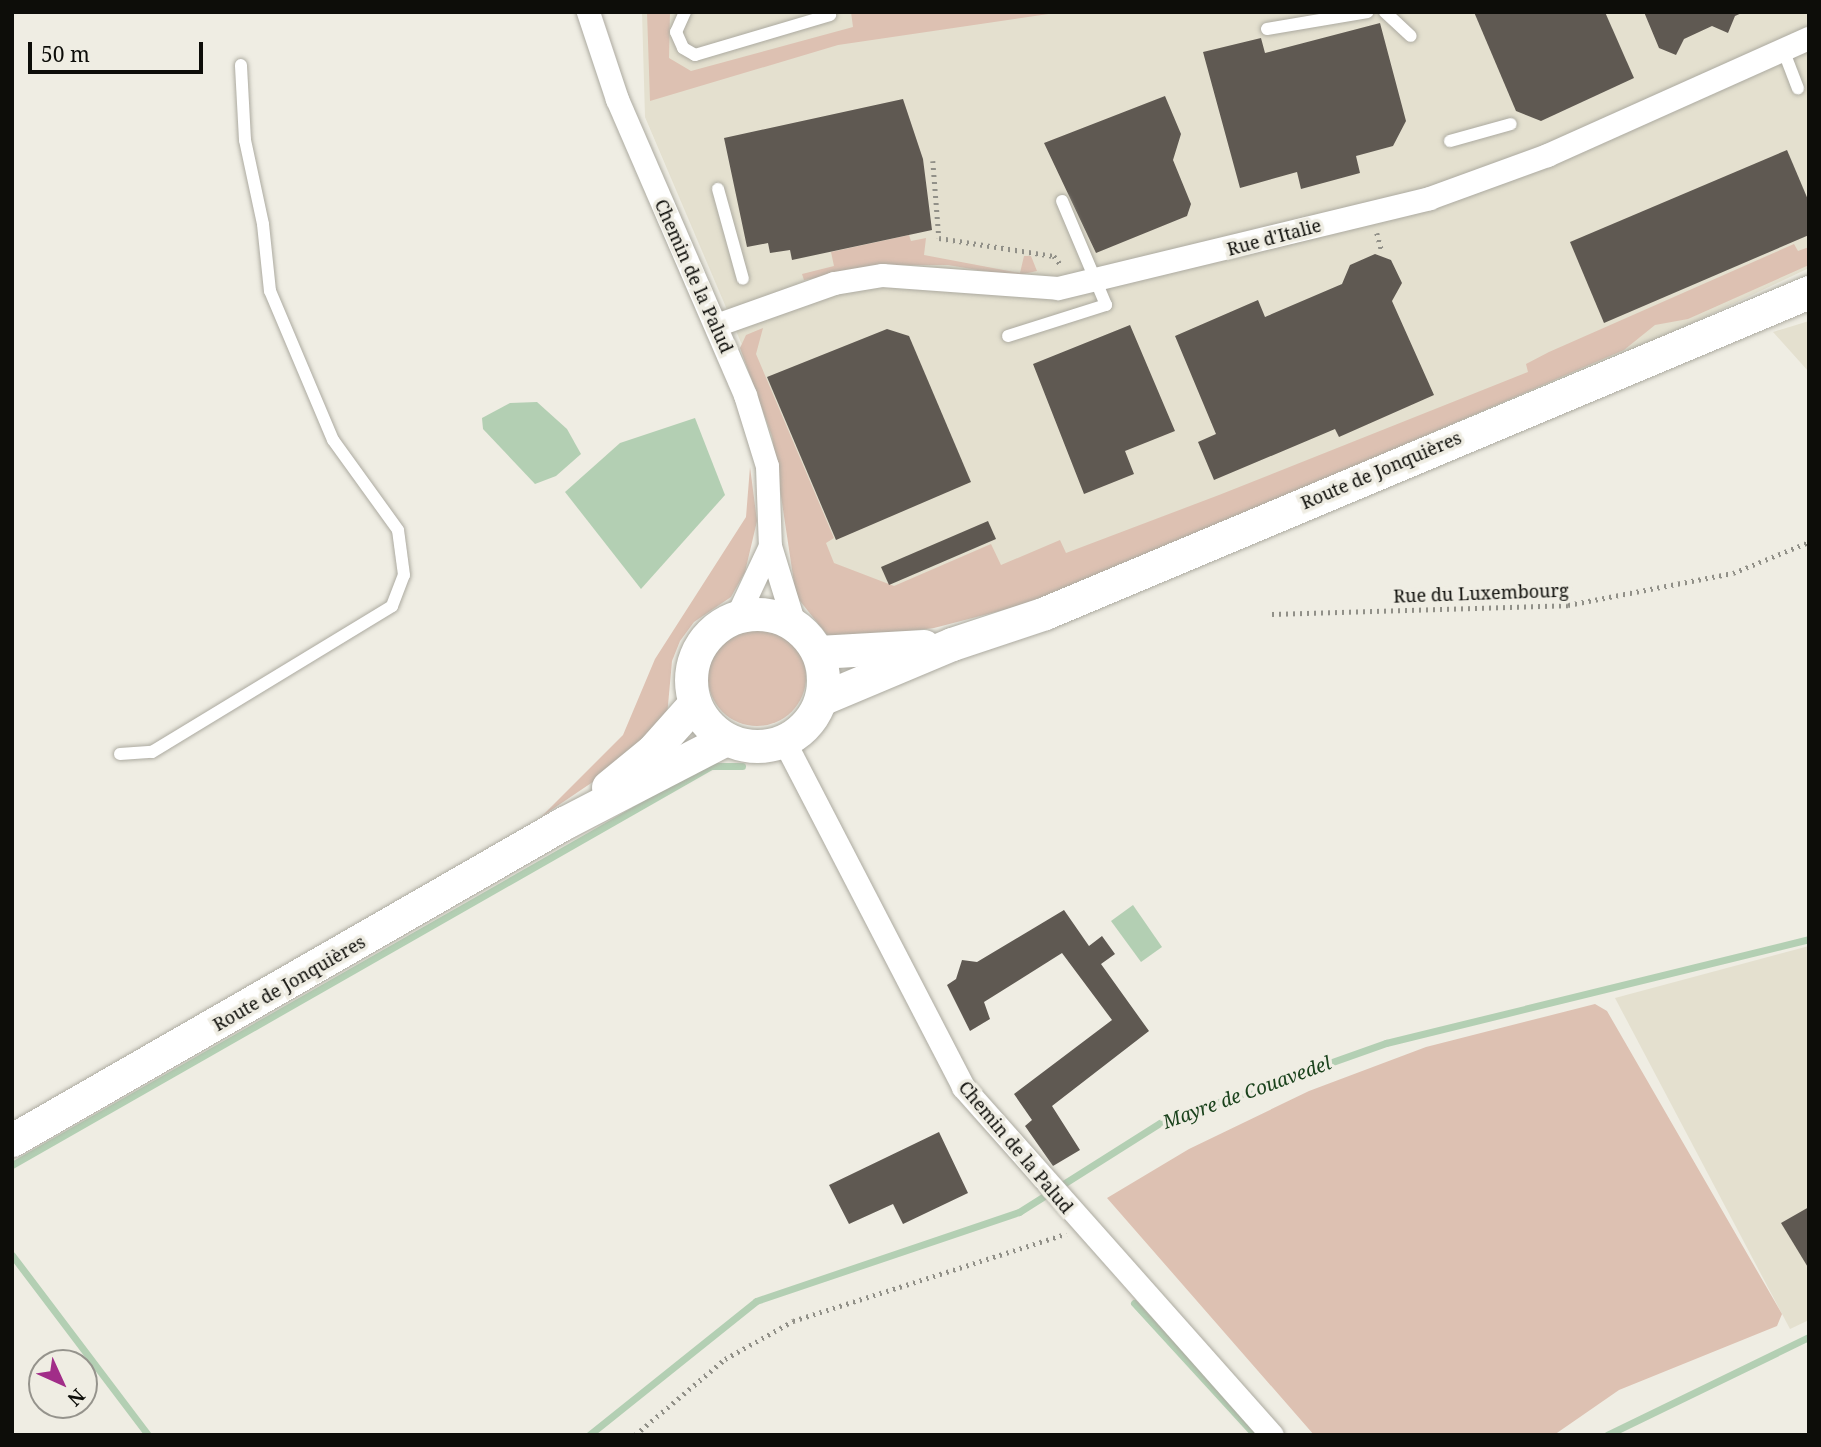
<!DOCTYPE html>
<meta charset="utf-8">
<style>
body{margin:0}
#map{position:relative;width:1821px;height:1447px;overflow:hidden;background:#efede3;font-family:"Noto Serif",serif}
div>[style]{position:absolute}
.built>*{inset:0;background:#e4e0cf}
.green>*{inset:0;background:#ddc1b2}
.round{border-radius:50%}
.water>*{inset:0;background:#b3cfb3}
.stream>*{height:7px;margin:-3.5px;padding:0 3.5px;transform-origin:3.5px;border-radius:3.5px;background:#b3cfb3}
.building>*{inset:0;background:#5f5952}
.path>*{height:4.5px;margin-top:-2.25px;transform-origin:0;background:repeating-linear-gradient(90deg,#919088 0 2px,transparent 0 7px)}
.roads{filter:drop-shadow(0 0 2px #acaaa0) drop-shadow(0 0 2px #acaaa0)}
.lane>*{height:12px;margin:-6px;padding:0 6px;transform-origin:6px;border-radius:6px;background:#fff}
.street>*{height:23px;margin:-11.5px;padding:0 11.5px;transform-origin:11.5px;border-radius:11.5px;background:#fff}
.secondary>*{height:33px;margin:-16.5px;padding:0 16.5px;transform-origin:16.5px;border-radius:16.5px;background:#fff}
.secondary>.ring{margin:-16.5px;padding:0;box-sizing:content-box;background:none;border:33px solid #fff;border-radius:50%}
span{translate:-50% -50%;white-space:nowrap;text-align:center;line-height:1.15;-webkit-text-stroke:7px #efede3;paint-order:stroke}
.street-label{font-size:18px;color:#0d0d09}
.water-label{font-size:19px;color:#1a421c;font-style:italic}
.frame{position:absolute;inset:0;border:14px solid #0d0d09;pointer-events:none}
.north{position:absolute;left:28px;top:1349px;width:70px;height:70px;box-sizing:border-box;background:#efede3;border:2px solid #95938c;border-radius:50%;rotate:135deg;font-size:19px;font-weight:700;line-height:28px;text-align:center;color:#0d0d09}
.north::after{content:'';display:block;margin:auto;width:24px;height:32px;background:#a12d88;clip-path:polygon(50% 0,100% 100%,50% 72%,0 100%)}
.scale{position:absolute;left:28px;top:42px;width:175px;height:32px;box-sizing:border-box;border:4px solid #0d0d09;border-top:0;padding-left:9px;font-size:21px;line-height:24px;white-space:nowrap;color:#0d0d09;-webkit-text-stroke:5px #efede3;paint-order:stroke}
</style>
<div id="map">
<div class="built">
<div style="clip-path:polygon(642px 12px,1809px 12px,1809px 268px,1676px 331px,1113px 569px,872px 642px,779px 463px,745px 352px,645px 117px)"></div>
<div style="clip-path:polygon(1809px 321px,1809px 372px,1773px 332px)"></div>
<div style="clip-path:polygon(1809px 946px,1809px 1320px,1790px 1329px,1615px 998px)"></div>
</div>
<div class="green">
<div style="clip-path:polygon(647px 12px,670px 12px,669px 58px,691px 71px,853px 27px,851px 12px,1062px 12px,838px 45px,650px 101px)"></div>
<div style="clip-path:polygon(909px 235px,911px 241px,926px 238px,924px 255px,1020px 273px,1024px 256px,1031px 256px,1037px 271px,1013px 276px,948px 265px,899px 265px,804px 280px,802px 274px,834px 266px,831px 252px)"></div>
<div style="clip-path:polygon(1794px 244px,1798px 251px,1809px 247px,1809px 265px,1688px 319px,1655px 325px,1624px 350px,1196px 534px,1023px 605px,934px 628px,840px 640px,828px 636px,796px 596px,772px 436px,740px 348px,746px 335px,763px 328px,756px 354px,834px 538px,826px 543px,834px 563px,894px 586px,991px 544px,1001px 565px,1060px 540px,1066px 553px,1219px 495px,1528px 372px,1526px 364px,1549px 352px)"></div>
<div style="clip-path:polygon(750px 467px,757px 521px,745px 572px,731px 597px,694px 622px,680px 641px,672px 661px,667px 716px,609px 771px,541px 817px,623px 735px,655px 659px,746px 517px)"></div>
<div class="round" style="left:708px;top:628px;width:98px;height:98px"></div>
<div style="clip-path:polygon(1595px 1004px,1607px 1011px,1782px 1314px,1777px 1326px,1619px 1390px,1554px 1435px,1314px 1435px,1107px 1198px,1189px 1149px,1309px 1091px,1426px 1047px)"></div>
</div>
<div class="water">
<div style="clip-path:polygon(537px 402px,567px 429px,581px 454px,556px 476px,535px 484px,483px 429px,482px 418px,510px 403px)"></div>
<div style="clip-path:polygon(695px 418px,725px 495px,641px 589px,565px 492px,620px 443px)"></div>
<div style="clip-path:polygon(1133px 905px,1162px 947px,1141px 962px,1111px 921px)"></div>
</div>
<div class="stream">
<div style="left:12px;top:1165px;width:805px;rotate:-29.72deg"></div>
<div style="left:711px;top:766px;width:31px"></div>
<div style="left:12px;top:1255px;width:226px;rotate:52.9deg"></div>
<div style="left:1134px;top:1303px;width:179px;rotate:47.5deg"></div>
<div style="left:589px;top:1435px;width:214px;rotate:-38.7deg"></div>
<div style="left:756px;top:1301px;width:278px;rotate:-18.7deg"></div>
<div style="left:1019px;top:1212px;width:167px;rotate:-32.3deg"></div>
<div style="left:1160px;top:1123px;width:240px;rotate:-19.5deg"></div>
<div style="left:1386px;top:1043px;width:436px;rotate:-13.8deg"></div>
<div style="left:1607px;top:1435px;width:225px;rotate:-25.9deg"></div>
</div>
<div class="building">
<div style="clip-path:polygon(1474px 12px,1605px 12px,1634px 78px,1541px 121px,1516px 111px)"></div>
<div style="clip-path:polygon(1644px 12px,1744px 12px,1735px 16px,1728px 33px,1712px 26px,1684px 39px,1676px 55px,1659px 48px)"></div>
<div style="clip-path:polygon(1380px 23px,1406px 121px,1393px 146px,1356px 156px,1360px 173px,1301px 189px,1297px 172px,1240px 188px,1203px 52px,1261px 38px,1265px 53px)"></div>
<div style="clip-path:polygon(1165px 96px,1181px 134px,1173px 160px,1191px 204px,1187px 216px,1096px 253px,1044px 143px)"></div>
<div style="clip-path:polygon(903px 99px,923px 159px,932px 230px,792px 260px,790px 250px,770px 253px,768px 243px,747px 247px,724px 138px)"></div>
<div style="clip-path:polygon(1787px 150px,1809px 202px,1809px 235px,1604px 323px,1570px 242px)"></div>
<div style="clip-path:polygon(1375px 254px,1391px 260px,1402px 283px,1392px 301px,1434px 395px,1339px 437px,1335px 429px,1214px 480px,1198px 442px,1216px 434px,1175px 336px,1258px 300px,1265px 317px,1342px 284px,1350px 265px)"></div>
<div style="clip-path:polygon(1130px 325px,1175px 431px,1125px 451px,1134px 474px,1084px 494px,1033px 364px)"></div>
<div style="clip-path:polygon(887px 329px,909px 336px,971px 482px,836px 540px,767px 377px)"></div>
<div style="clip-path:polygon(988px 521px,996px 539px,889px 585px,881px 567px)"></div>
<div style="clip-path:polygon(1064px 910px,1089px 946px,1102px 936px,1115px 954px,1101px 964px,1149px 1031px,1052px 1106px,1080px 1150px,1053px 1166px,1025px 1126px,1032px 1120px,1014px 1094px,1112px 1020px,1062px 953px,984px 1002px,990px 1019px,970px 1031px,947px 985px,956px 979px,962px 960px,977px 962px)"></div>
<div style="clip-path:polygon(939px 1132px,968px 1193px,903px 1224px,893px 1204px,849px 1224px,829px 1185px)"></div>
<div style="clip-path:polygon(1809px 1207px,1809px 1269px,1781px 1223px)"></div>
</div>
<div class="path">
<div style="left:933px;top:161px;width:77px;rotate:85.5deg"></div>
<div style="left:939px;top:238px;width:116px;rotate:8.9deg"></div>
<div style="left:1054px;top:256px;width:11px;rotate:52deg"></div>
<div style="left:1377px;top:233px;width:20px;rotate:75deg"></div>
<div style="left:1272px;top:614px;width:296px;rotate:-1.7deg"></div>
<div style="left:1568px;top:605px;width:168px;rotate:-11deg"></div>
<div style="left:1733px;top:573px;width:82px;rotate:-22.2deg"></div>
<div style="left:635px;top:1435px;width:118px;rotate:-40.2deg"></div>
<div style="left:725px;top:1359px;width:78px;rotate:-29.2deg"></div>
<div style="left:793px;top:1321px;width:287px;rotate:-17.7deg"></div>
</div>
<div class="roads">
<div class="lane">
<div style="left:685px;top:12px;width:22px;rotate:114deg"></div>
<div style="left:676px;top:32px;width:17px;rotate:66deg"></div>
<div style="left:683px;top:48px;width:14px;rotate:30deg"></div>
<div style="left:695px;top:55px;width:141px;rotate:-16.5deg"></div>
<div style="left:1385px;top:12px;width:35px;rotate:43deg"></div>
<div style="left:1267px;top:29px;width:102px;rotate:-9.6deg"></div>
<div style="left:1784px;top:52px;width:39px;rotate:69deg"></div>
<div style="left:1450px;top:141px;width:63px;rotate:-15.6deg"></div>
<div style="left:718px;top:189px;width:93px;rotate:74.5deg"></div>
<div style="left:1008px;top:336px;width:103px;rotate:-17.6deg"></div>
<div style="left:1106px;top:305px;width:113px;rotate:-112.9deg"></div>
<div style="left:120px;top:754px;width:32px;rotate:-4deg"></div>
<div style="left:152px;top:752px;width:281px;rotate:-31.3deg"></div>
<div style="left:392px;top:606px;width:33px;rotate:-69deg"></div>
<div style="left:404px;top:575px;width:45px;rotate:-97.6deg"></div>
<div style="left:398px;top:530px;width:111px;rotate:-125.8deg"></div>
<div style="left:333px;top:440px;width:162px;rotate:-112.9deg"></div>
<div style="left:270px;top:291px;width:67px;rotate:-96deg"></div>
<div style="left:263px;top:224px;width:86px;rotate:-102.1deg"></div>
<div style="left:245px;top:140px;width:75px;rotate:-93.1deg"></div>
</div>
<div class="street">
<div style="left:588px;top:12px;width:92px;rotate:71.6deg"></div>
<div style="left:617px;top:99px;width:322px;rotate:66.6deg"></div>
<div style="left:745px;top:395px;width:74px;rotate:72.8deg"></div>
<div style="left:767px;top:466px;width:80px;rotate:87.9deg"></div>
<div style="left:770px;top:546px;width:82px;rotate:72.9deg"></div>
<div style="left:716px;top:325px;width:125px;rotate:-19.6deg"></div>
<div style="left:834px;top:283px;width:49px;rotate:-9.5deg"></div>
<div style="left:882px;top:275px;width:176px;rotate:4.2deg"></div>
<div style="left:1058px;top:288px;width:382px;rotate:-13.6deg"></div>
<div style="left:1429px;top:198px;width:126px;rotate:-20deg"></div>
<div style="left:1547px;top:155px;width:287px;rotate:-24.1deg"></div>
<div style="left:737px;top:616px;width:77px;rotate:-64.8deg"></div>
<div style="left:784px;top:741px;width:390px;rotate:62.6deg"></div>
<div style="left:963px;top:1087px;width:465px;rotate:48.4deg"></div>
</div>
<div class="secondary">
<div class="ring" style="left:691px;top:614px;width:99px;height:99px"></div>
<div style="left:818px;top:652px;width:106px;rotate:-3.2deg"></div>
<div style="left:821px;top:699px;width:142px;rotate:-22.8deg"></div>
<div style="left:952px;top:644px;width:98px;rotate:-18.4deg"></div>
<div style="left:1045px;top:613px;width:829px;rotate:-22.79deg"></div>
<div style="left:608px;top:787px;width:58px;rotate:-39.4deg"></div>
<div style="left:653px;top:750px;width:62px;rotate:-48.3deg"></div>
<div style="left:12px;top:1140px;width:637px;rotate:-29.87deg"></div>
<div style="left:564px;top:823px;width:182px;rotate:-27.4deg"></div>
</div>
</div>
<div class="street-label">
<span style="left:1274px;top:237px;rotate:-15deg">Rue d'Italie</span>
<span style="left:694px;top:276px;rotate:66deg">Chemin de la Palud</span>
<span style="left:1381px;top:470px;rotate:-23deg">Route de Jonquières</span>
<span style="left:1481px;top:593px;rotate:-2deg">Rue du Luxembourg</span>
<span style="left:289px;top:983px;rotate:-30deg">Route de Jonquières</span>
<span style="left:1016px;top:1147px;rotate:50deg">Chemin de la Palud</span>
</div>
<div class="water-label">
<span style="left:1247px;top:1093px;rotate:-20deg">Mayre de Couavedel</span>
</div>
<div class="frame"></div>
<div class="north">N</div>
<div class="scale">50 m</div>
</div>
